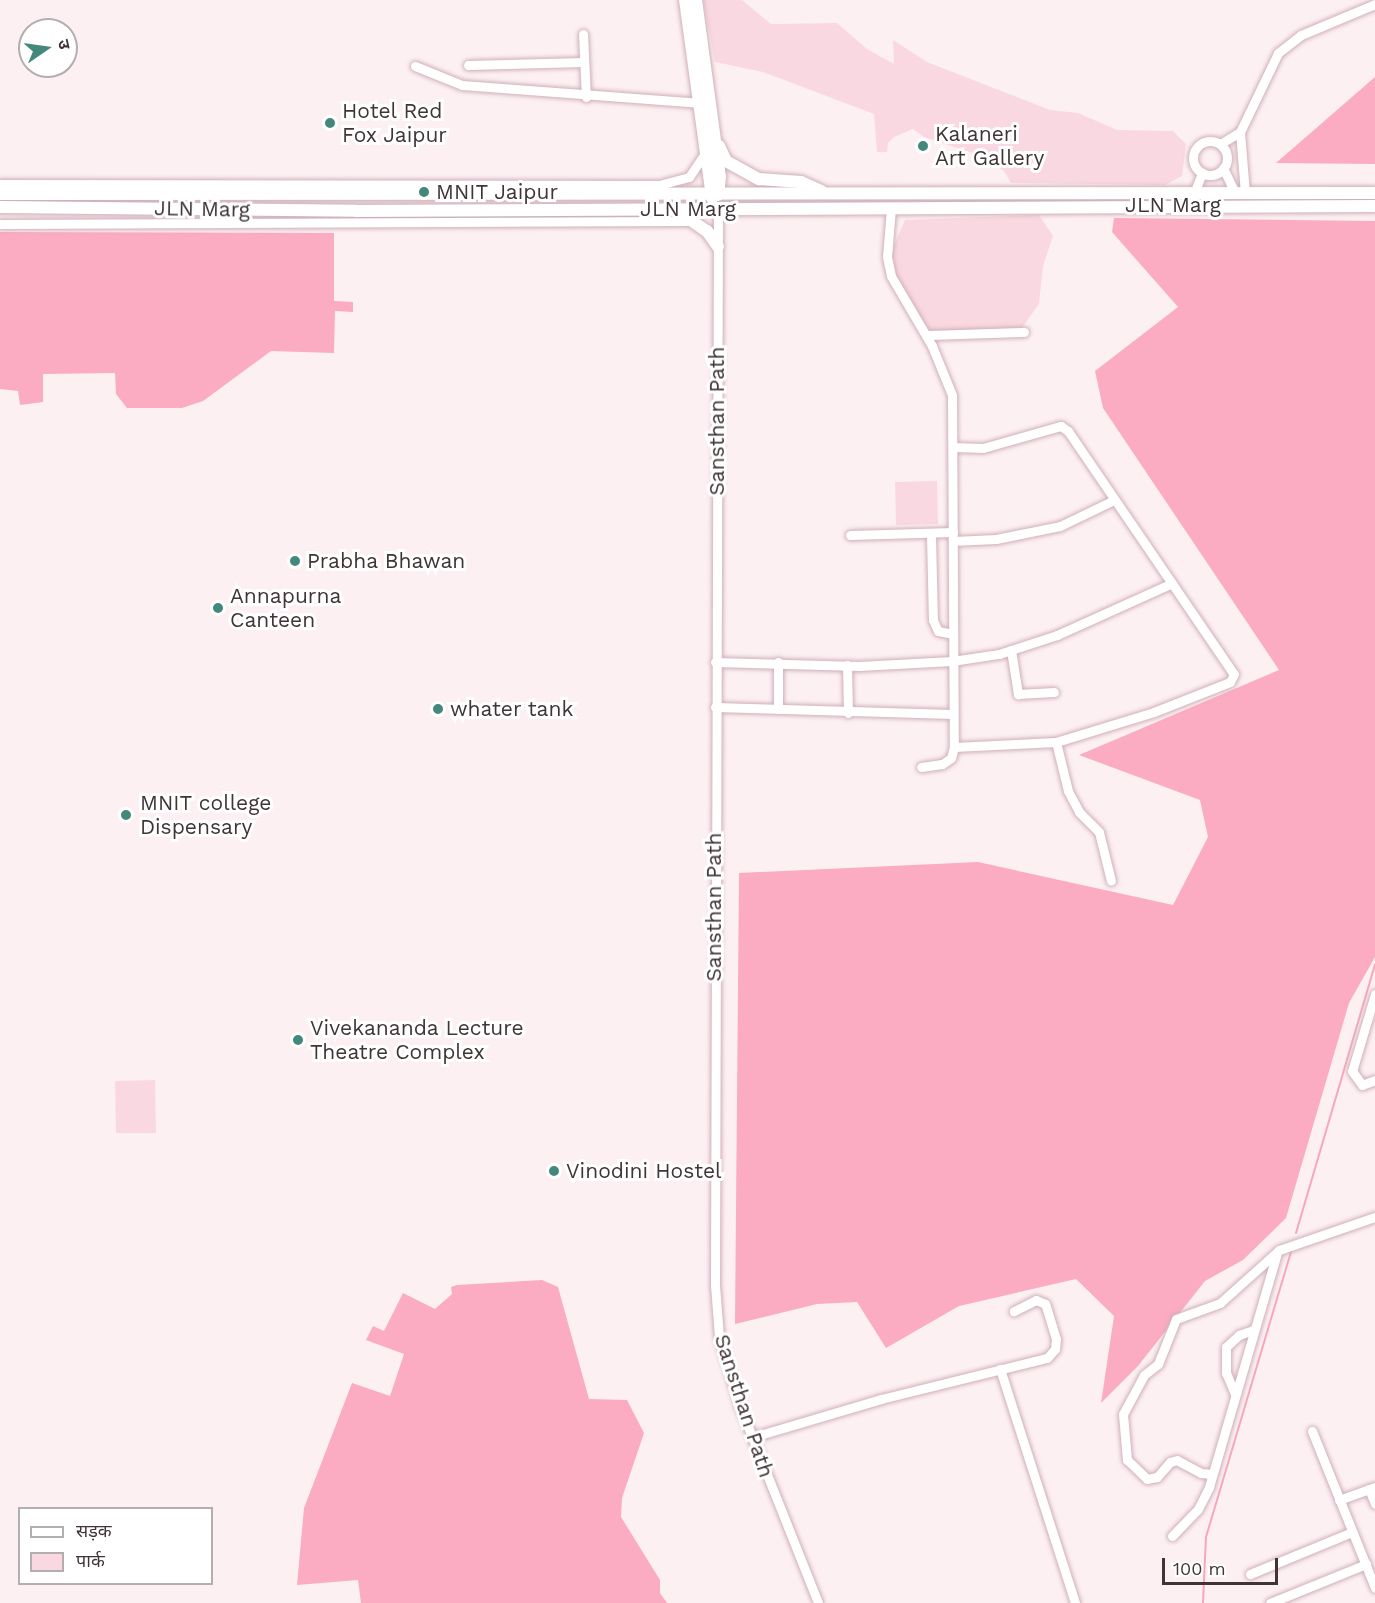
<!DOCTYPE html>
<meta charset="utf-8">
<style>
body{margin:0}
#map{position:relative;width:1375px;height:1603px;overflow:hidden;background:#fdf0f3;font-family:"Work Sans","Noto Sans Devanagari",sans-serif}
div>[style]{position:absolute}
.green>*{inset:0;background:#fad8e1}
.forest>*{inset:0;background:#fbabc2}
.stream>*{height:2px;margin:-1px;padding:0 1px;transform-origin:1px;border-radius:1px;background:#f6a7bd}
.roads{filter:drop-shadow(0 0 2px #cfb0b8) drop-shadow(0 0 2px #cfb0b8)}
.minor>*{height:9px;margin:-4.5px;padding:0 4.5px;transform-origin:4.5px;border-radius:4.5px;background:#fff}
.minor>.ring{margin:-4.5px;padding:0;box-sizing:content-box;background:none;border:9px solid #fff;border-radius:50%}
.major>*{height:12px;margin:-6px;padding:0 6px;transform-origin:6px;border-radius:6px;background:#fff}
.dots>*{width:16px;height:16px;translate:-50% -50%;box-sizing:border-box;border:3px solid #fff;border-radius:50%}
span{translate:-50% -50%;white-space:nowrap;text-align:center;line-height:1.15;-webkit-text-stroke:6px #fff;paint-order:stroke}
.poi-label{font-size:21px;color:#403437}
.left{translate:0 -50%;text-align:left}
.street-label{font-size:21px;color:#403437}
.legend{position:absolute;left:18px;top:1507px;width:195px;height:78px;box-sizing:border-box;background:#fff;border:2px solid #b3aeaf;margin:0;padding:8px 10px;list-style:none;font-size:18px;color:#403437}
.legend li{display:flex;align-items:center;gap:12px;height:30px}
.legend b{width:30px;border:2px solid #b3aeaf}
.north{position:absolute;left:18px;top:18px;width:60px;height:60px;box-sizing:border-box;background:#fff;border:2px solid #b3aeaf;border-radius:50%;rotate:77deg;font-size:16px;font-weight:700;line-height:24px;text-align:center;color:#403437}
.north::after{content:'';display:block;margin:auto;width:21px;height:27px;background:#44887c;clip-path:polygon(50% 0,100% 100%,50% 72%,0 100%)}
.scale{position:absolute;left:1162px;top:1558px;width:116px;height:27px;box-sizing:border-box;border:3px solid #403437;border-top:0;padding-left:8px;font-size:18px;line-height:21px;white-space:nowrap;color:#403437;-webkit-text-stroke:4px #fff;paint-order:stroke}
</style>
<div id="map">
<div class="green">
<div style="clip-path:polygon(703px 0,742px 0,771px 24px,837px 23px,867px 49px,894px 64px,893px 40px,927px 62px,1050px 110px,1078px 113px,1117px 130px,1173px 131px,1186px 144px,1182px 176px,1165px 185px,1011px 183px,1004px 171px,984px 157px,924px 137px,913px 129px,894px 137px,888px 143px,887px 152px,877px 152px,874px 114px,763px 72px,715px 62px)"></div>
<div style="clip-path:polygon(1039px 215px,1053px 236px,1043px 266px,1039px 304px,1021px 329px,932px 332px,916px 314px,895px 274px,891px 252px,905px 220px)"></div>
<div style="clip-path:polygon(937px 481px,938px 524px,896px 525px,895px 482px)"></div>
<div style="clip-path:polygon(155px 1080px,156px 1133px,116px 1133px,115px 1081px)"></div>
</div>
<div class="forest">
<div style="clip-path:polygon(1375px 77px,1375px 164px,1276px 163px)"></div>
<div style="clip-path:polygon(1114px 218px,1375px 221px,1375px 957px,1349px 1003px,1286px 1218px,1243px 1260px,1205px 1281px,1138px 1366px,1101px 1403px,1114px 1316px,1076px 1279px,959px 1306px,886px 1348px,857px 1302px,817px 1304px,735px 1324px,739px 873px,978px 862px,1173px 905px,1208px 837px,1200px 800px,1079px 755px,1279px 670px,1103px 408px,1095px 371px,1178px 307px,1112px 232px)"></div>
<div style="clip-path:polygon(0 232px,334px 233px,334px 301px,353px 302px,353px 312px,335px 311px,334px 353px,271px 351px,203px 401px,182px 408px,127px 408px,116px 394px,115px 373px,43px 374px,43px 402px,20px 405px,18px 391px,0 389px)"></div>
<div style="clip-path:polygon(542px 1280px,558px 1287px,589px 1399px,627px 1400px,644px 1433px,622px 1498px,621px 1517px,660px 1580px,660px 1593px,667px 1603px,361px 1603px,358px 1580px,297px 1585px,304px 1508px,352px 1383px,390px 1396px,404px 1354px,366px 1340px,373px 1326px,384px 1331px,403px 1293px,435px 1309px,452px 1294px,451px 1287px,457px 1285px)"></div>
</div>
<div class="stream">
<div style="left:1296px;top:1233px;width:280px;rotate:-73.6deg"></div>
<div style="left:1203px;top:1603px;width:66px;rotate:-87.4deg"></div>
<div style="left:1206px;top:1537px;width:298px;rotate:-73.4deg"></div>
</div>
<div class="roads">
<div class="minor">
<div style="left:583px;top:34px;width:63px;rotate:87.3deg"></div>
<div style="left:468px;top:65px;width:116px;rotate:-1.5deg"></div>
<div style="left:415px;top:66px;width:51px;rotate:22deg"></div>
<div style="left:462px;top:85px;width:240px;rotate:4.3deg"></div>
<div class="ring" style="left:1193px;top:141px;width:25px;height:25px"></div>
<div style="left:1220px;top:144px;width:23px;rotate:-31deg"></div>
<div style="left:1223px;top:168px;width:28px;rotate:64deg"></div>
<div style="left:0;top:184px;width:659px;rotate:0.09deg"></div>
<div style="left:659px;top:185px;width:31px;rotate:-15deg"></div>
<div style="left:689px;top:177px;width:32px;rotate:-56deg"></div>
<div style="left:1194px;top:193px;width:22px;rotate:-68deg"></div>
<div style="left:1245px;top:193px;width:61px;rotate:-94.7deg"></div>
<div style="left:1240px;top:132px;width:88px;rotate:-64.3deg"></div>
<div style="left:1278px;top:53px;width:29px;rotate:-38deg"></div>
<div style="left:1301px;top:35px;width:80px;rotate:-22.7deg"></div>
<div style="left:891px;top:208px;width:49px;rotate:94.7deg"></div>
<div style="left:887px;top:257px;width:19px;rotate:78deg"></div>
<div style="left:891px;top:276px;width:81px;rotate:59.6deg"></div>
<div style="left:932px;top:346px;width:53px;rotate:67.8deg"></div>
<div style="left:952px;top:395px;width:352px;rotate:89.7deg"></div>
<div style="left:954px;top:747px;width:11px;rotate:105deg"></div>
<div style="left:951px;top:758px;width:11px;rotate:146deg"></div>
<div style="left:942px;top:764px;width:21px;rotate:172deg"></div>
<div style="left:718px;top:210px;width:1075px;rotate:90.16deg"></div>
<div style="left:715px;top:1285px;width:52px;rotate:85.6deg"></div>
<div style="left:719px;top:1337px;width:70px;rotate:73.4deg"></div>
<div style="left:739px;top:1404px;width:214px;rotate:68.3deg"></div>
<div style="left:0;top:224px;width:687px;rotate:-0.25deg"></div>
<div style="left:926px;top:335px;width:98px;rotate:-1.8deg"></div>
<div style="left:953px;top:447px;width:30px;rotate:2deg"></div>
<div style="left:983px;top:448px;width:81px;rotate:-15.8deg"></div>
<div style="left:1061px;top:426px;width:9px;rotate:36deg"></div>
<div style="left:1068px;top:431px;width:294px;rotate:55.7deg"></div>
<div style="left:1234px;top:674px;width:9px;rotate:117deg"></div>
<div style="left:1230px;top:682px;width:82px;rotate:158.5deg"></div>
<div style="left:1154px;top:712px;width:102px;rotate:163deg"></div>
<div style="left:1056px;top:742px;width:102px;rotate:177.2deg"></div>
<div style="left:850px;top:535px;width:103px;rotate:-1.7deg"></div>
<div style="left:931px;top:535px;width:85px;rotate:88.7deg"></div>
<div style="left:933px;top:620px;width:12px;rotate:66deg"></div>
<div style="left:938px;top:631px;width:15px;rotate:11deg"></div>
<div style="left:953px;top:541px;width:43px;rotate:-2.7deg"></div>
<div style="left:996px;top:539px;width:65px;rotate:-11.5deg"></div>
<div style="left:1060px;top:526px;width:60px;rotate:-25.7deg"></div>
<div style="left:1011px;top:650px;width:45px;rotate:81deg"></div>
<div style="left:1018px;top:694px;width:36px;rotate:-3deg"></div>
<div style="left:715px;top:662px;width:144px;rotate:1.6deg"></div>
<div style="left:859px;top:666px;width:93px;rotate:-3.1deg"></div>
<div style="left:952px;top:661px;width:48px;rotate:-8.5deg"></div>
<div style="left:999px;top:654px;width:61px;rotate:-18.1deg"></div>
<div style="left:1057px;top:635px;width:126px;rotate:-24.3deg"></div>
<div style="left:778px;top:662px;width:47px;rotate:90deg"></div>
<div style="left:847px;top:665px;width:48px;rotate:88.8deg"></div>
<div style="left:715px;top:707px;width:238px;rotate:1.7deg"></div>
<div style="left:1056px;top:742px;width:50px;rotate:76.2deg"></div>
<div style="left:1068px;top:791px;width:24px;rotate:62deg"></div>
<div style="left:1079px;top:812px;width:28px;rotate:45deg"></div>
<div style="left:1099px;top:832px;width:50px;rotate:76.2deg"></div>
<div style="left:1375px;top:994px;width:80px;rotate:106.6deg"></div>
<div style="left:1352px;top:1071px;width:17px;rotate:54deg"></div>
<div style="left:1362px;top:1085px;width:14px;rotate:-21deg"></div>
<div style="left:1000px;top:1369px;width:246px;rotate:72.2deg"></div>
<div style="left:1235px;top:1394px;width:23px;rotate:-113deg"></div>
<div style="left:1226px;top:1373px;width:26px;rotate:-90deg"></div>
<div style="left:1226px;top:1347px;width:18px;rotate:-43deg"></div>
<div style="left:1239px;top:1335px;width:15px;rotate:-20deg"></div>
<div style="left:1312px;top:1431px;width:169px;rotate:68.1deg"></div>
<div style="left:753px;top:1437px;width:134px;rotate:-16.5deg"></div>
<div style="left:881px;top:1399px;width:171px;rotate:-13.9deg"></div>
<div style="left:1047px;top:1358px;width:12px;rotate:-48deg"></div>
<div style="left:1055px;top:1349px;width:10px;rotate:-84deg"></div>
<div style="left:1056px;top:1339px;width:37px;rotate:-107deg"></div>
<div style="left:1045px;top:1304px;width:10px;rotate:-156deg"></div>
<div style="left:1036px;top:1300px;width:25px;rotate:153deg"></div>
<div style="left:1212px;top:1474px;width:11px;rotate:-175deg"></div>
<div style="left:1201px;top:1473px;width:27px;rotate:-152deg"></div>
<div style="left:1177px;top:1460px;width:7px;rotate:164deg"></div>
<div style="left:1170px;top:1462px;width:20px;rotate:131deg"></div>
<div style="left:1157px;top:1477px;width:10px;rotate:169deg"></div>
<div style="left:1147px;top:1479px;width:28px;rotate:-136deg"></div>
<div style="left:1127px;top:1460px;width:46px;rotate:-95deg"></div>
<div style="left:1123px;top:1414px;width:44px;rotate:-61.7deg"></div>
<div style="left:1144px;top:1375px;width:18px;rotate:-38deg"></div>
<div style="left:1158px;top:1364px;width:48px;rotate:-68.2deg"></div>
<div style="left:1176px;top:1319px;width:47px;rotate:-20deg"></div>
<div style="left:1220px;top:1303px;width:79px;rotate:-41.9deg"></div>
<div style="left:1279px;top:1250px;width:102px;rotate:-19deg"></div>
<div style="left:1369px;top:1489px;width:16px;rotate:68deg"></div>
<div style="left:1339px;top:1500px;width:38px;rotate:-20deg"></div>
<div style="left:1172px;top:1536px;width:37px;rotate:-46deg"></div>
<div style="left:1198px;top:1509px;width:25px;rotate:-63deg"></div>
<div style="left:1209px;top:1487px;width:241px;rotate:-73.8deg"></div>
<div style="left:1250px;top:1574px;width:110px;rotate:-22.4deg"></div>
<div style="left:1270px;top:1603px;width:104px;rotate:-22.1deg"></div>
</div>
<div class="major">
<div style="left:685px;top:0;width:200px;rotate:82.2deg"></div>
<div style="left:696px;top:0;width:179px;rotate:82.3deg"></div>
<div style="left:720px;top:177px;width:18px;rotate:96deg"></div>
<div style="left:719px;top:146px;width:17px;rotate:65deg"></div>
<div style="left:726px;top:161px;width:38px;rotate:29deg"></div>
<div style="left:759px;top:179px;width:42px;rotate:4.1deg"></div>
<div style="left:801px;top:182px;width:22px;rotate:24deg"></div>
<div style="left:0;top:194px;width:1375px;rotate:-0.04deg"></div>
<div style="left:0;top:207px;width:356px;rotate:0.6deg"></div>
<div style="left:356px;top:211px;width:1019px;rotate:-0.28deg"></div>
<div style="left:675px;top:209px;width:39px;rotate:35deg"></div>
<div style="left:707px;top:231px;width:19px;rotate:55deg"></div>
</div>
</div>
<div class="dots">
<div style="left:330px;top:123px;background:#44887c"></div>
<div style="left:923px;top:146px;background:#44887c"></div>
<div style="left:424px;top:192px;background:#44887c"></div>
<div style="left:295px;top:561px;background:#44887c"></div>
<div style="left:218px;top:608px;background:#44887c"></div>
<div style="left:438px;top:709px;background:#44887c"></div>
<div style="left:126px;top:815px;background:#44887c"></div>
<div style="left:298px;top:1040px;background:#44887c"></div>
<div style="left:554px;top:1171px;background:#44887c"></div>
</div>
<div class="poi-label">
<span class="left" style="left:342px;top:123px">Hotel Red<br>Fox Jaipur</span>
<span class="left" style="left:935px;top:146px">Kalaneri<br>Art Gallery</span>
<span class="left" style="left:436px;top:192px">MNIT Jaipur</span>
<span class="left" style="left:307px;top:561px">Prabha Bhawan</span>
<span class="left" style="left:230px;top:608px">Annapurna<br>Canteen</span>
<span class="left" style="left:450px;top:709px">whater tank</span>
<span class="left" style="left:140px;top:815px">MNIT college<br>Dispensary</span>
<span class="left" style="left:310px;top:1040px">Vivekananda Lecture<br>Theatre Complex</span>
<span class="left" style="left:566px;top:1171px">Vinodini Hostel</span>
</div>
<div class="street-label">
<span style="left:1173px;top:205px">JLN Marg</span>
<span style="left:202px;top:209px;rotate:1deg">JLN Marg</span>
<span style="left:688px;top:209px">JLN Marg</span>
<span style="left:717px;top:421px;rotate:-90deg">Sansthan Path</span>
<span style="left:714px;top:907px;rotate:-90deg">Sansthan Path</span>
<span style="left:744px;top:1406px;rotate:72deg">Sansthan Path</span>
</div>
<ul class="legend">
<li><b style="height:8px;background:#fff"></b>सड़क</li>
<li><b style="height:16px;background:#fad8e1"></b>पार्क</li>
</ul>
<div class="north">उ</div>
<div class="scale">100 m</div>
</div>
